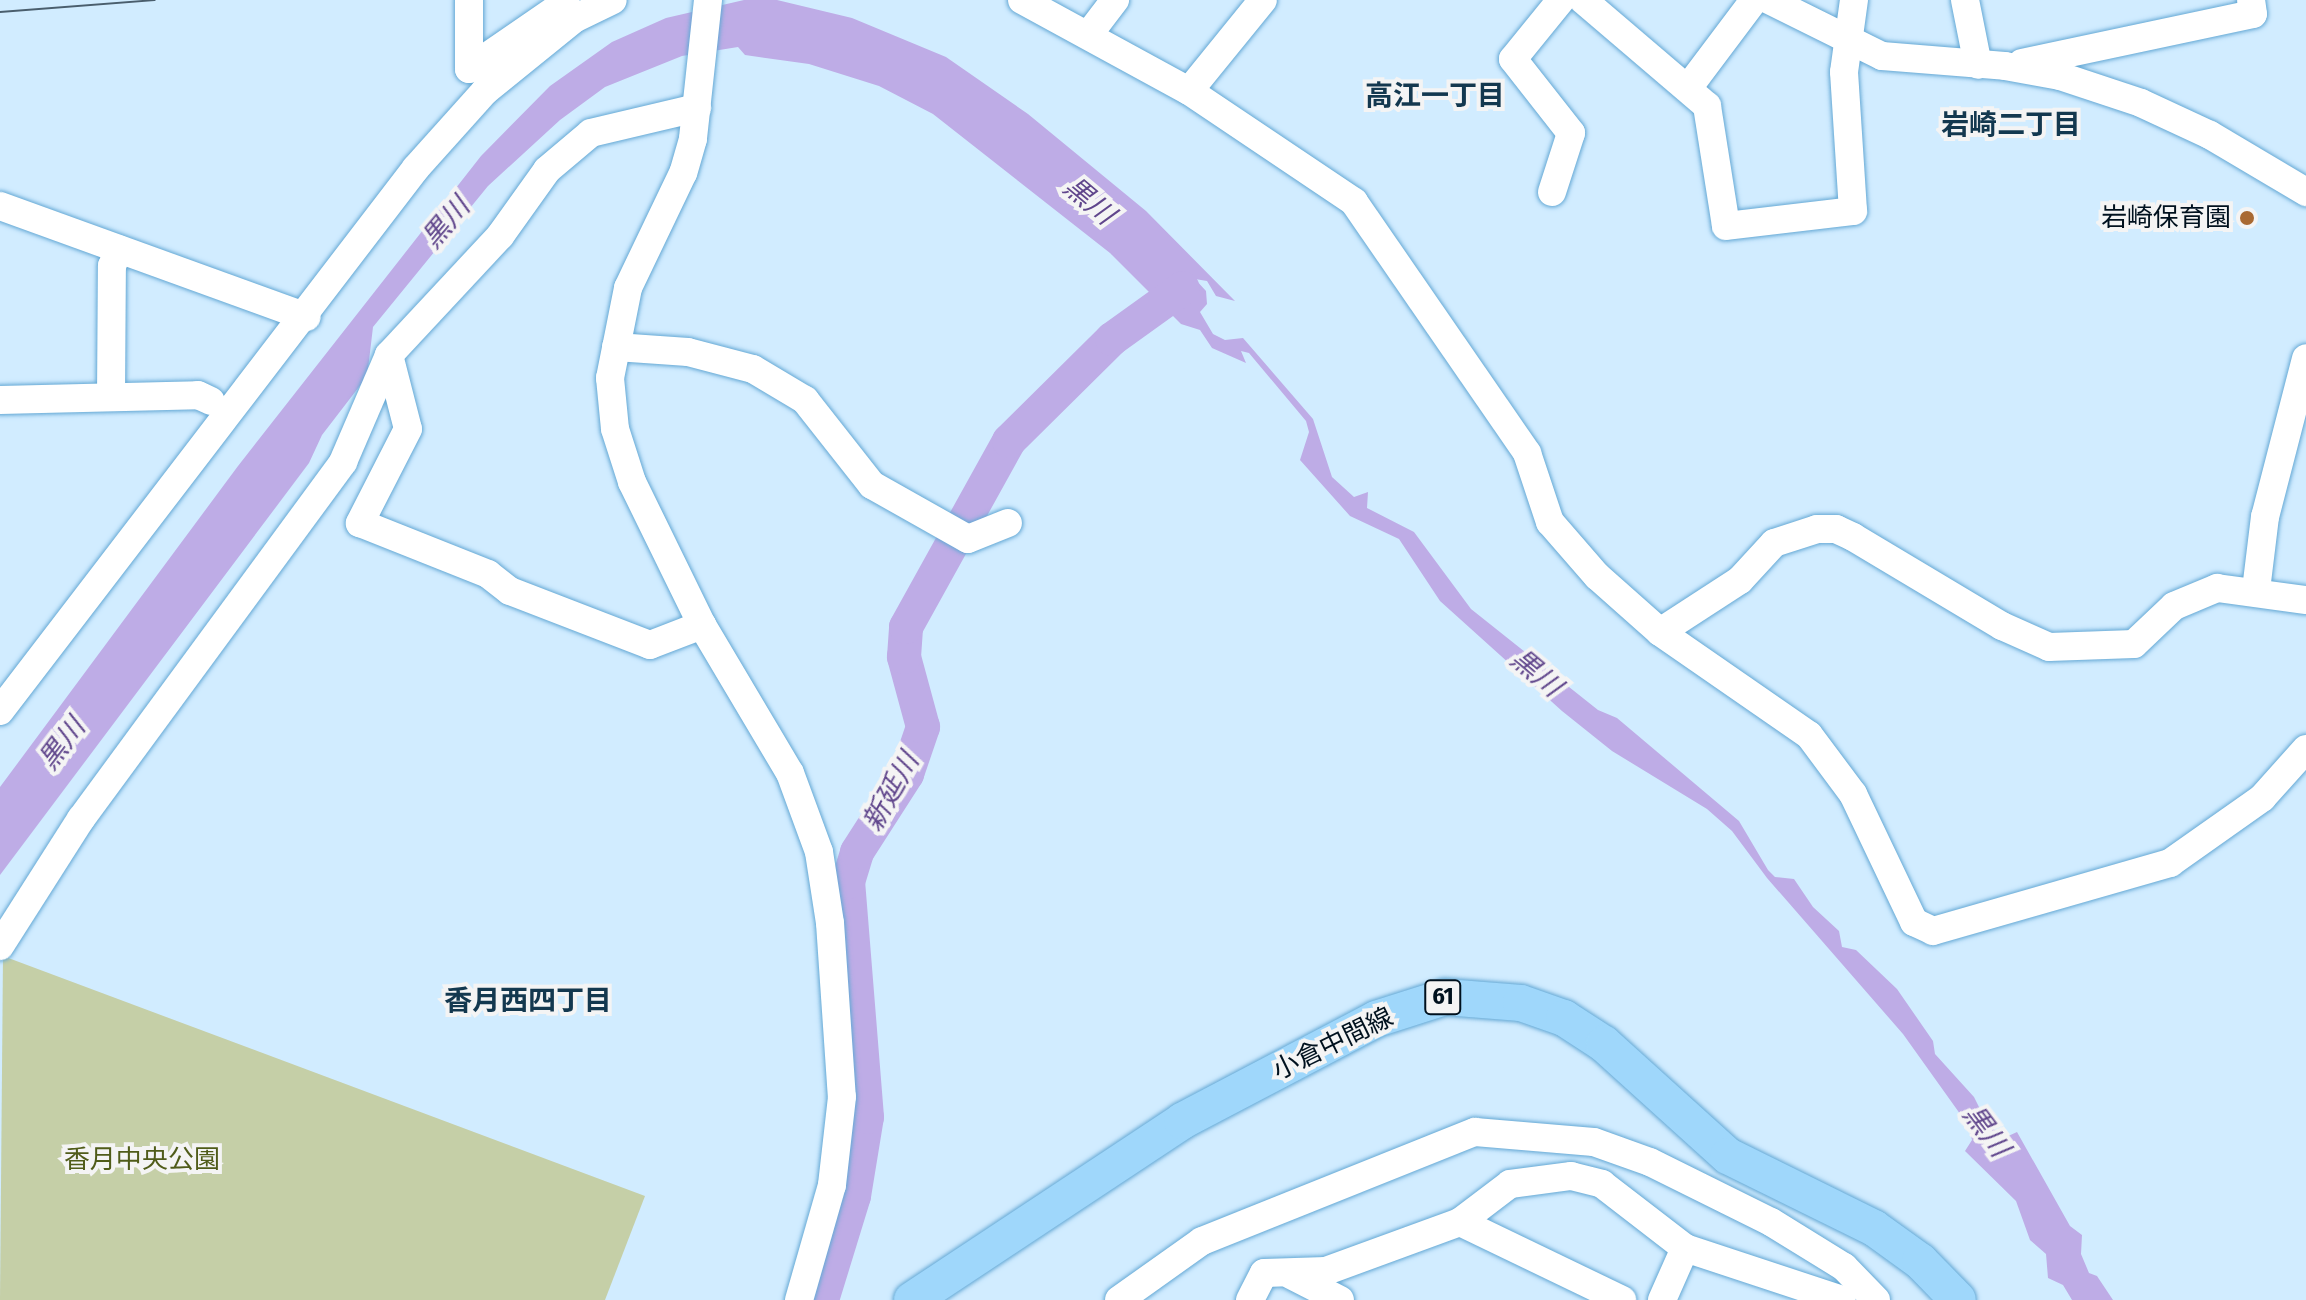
<!DOCTYPE html>
<meta charset="utf-8">
<style>
body{margin:0}
#map{position:relative;width:2306px;height:1300px;overflow:hidden;background:#d1ecff;font-family:"Fira Sans Condensed","Noto Sans JP",sans-serif}
div>[style]{position:absolute}
.green>*{inset:0;background:#c5cfa7}
.water>*{inset:0;background:#beace6}
.river>*{height:34px;margin:-17px;padding:0 17px;transform-origin:17px;border-radius:17px;background:#beace6}
.roads{filter:drop-shadow(0 0 2px #64a8d5) drop-shadow(0 0 2px #64a8d5)}
.minor>*{height:28px;margin:-14px;padding:0 14px;transform-origin:14px;border-radius:14px;background:#fff}
.major>*{height:36px;margin:-18px;padding:0 18px;transform-origin:18px;border-radius:18px;background:#9fd7fb}
.tram>*{height:2px;margin:-1px;padding:0 1px;transform-origin:1px;border-radius:1px;background:#4a5e6d}
.dots>*{width:22px;height:22px;translate:-50% -50%;box-sizing:border-box;border:4px solid #f4f4f4;border-radius:50%}
span{translate:-50% -50%;white-space:nowrap;text-align:center;line-height:1.15;-webkit-text-stroke:8px #f4f4f4;paint-order:stroke}
.shield-label span{padding:2px 6px;background:#f4f4f4;border:2px solid;border-radius:6px;-webkit-text-stroke-width:0}
.shield-label{font-size:24px;color:#00111e;font-weight:700}
.poi-label{font-size:26px;color:#00111e}
.right{translate:-100% -50%;text-align:right}
.street-label{font-size:26px;color:#00111e}
.park-label{font-size:26px;color:#505c1a}
.neighbourhood-label{font-size:28px;color:#13384f;font-weight:700}
.water-label{font-size:28px;color:#60468c;font-style:italic}
</style>
<div id="map">
<div class="green">
<div style="clip-path:polygon(3px 956px,645px 1196px,605px 1300px,0 1300px)"></div>
</div>
<div class="water">
<div style="clip-path:polygon(744px 0,777px 0,852px 18px,946px 57px,1028px 114px,1146px 211px,1235px 301px,1216px 296px,1207px 281px,1195px 279px,1206px 291px,1207px 304px,1200px 312px,1213px 334px,1225px 340px,1243px 338px,1313px 419px,1332px 477px,1354px 497px,1368px 492px,1367px 508px,1414px 532px,1471px 609px,1598px 710px,1617px 718px,1739px 821px,1768px 870px,1775px 877px,1794px 879px,1813px 907px,1839px 931px,1842px 947px,1856px 950px,1897px 989px,1933px 1041px,1935px 1054px,1974px 1097px,1987px 1123px,2004px 1138px,2017px 1132px,2070px 1226px,2082px 1235px,2081px 1254px,2089px 1273px,2097px 1276px,2113px 1300px,2072px 1300px,2063px 1285px,2048px 1278px,2046px 1254px,2030px 1240px,2016px 1201px,1965px 1151px,1972px 1140px,1968px 1125px,1903px 1034px,1767px 878px,1732px 831px,1707px 809px,1612px 751px,1562px 711px,1440px 601px,1399px 539px,1350px 516px,1300px 460px,1309px 432px,1306px 421px,1249px 353px,1241px 351px,1246px 363px,1212px 348px,1200px 330px,1181px 324px,1110px 253px,933px 114px,879px 86px,809px 64px,745px 55px,738px 47px,682px 56px,605px 87px,560px 120px,488px 186px,373px 327px,366px 386px,362px 383px,322px 435px,309px 463px,0 875px,0 787px,238px 466px,481px 156px,550px 86px,612px 42px,666px 18px)"></div>
</div>
<div class="river">
<div style="left:822px;top:1300px;width:109px;rotate:-72.9deg"></div>
<div style="left:854px;top:1196px;width:80px;rotate:-80.7deg"></div>
<div style="left:867px;top:1117px;width:236px;rotate:-94.6deg"></div>
<div style="left:848px;top:882px;width:31px;rotate:-73deg"></div>
<div style="left:857px;top:852px;width:93px;rotate:-57.3deg"></div>
<div style="left:907px;top:774px;width:50px;rotate:-71.2deg"></div>
<div style="left:923px;top:727px;width:73px;rotate:-105.2deg"></div>
<div style="left:904px;top:657px;width:30px;rotate:-86deg"></div>
<div style="left:906px;top:627px;width:213px;rotate:-61deg"></div>
<div style="left:1009px;top:441px;width:145px;rotate:-44.7deg"></div>
<div style="left:1112px;top:339px;width:87px;rotate:-35.7deg"></div>
</div>
<div class="roads">
<div class="minor">
<div style="left:469px;top:0;width:69px;rotate:90deg"></div>
<div style="left:469px;top:69px;width:116px;rotate:-34.5deg"></div>
<div style="left:565px;top:3px;width:18px;rotate:61deg"></div>
<div style="left:708px;top:0;width:140px;rotate:96.2deg"></div>
<div style="left:693px;top:139px;width:35px;rotate:106deg"></div>
<div style="left:683px;top:173px;width:127px;rotate:115.6deg"></div>
<div style="left:628px;top:288px;width:92px;rotate:101.3deg"></div>
<div style="left:610px;top:378px;width:51px;rotate:84.4deg"></div>
<div style="left:615px;top:429px;width:56px;rotate:72.2deg"></div>
<div style="left:632px;top:482px;width:159px;rotate:63.9deg"></div>
<div style="left:702px;top:625px;width:172px;rotate:59.3deg"></div>
<div style="left:790px;top:773px;width:84px;rotate:69.8deg"></div>
<div style="left:819px;top:852px;width:72px;rotate:81.2deg"></div>
<div style="left:830px;top:923px;width:174px;rotate:86.1deg"></div>
<div style="left:842px;top:1097px;width:89px;rotate:96.5deg"></div>
<div style="left:832px;top:1185px;width:120px;rotate:106deg"></div>
<div style="left:1022px;top:0;width:190px;rotate:28.6deg"></div>
<div style="left:1189px;top:91px;width:199px;rotate:33.9deg"></div>
<div style="left:1354px;top:202px;width:305px;rotate:55.4deg"></div>
<div style="left:1527px;top:453px;width:73px;rotate:71.6deg"></div>
<div style="left:1550px;top:522px;width:72px;rotate:49deg"></div>
<div style="left:1597px;top:576px;width:84px;rotate:41.6deg"></div>
<div style="left:1660px;top:632px;width:181px;rotate:34.7deg"></div>
<div style="left:1809px;top:735px;width:74px;rotate:53.3deg"></div>
<div style="left:1853px;top:794px;width:142px;rotate:64.5deg"></div>
<div style="left:1914px;top:922px;width:21px;rotate:25deg"></div>
<div style="left:1933px;top:931px;width:247px;rotate:-16deg"></div>
<div style="left:2170px;top:863px;width:113px;rotate:-35.2deg"></div>
<div style="left:2262px;top:798px;width:66px;rotate:-48.1deg"></div>
<div style="left:1583px;top:0;width:163px;rotate:40.5deg"></div>
<div style="left:1707px;top:106px;width:121px;rotate:81deg"></div>
<div style="left:1726px;top:226px;width:128px;rotate:-6.7deg"></div>
<div style="left:1853px;top:211px;width:139px;rotate:-93.7deg"></div>
<div style="left:1844px;top:72px;width:73px;rotate:-82.1deg"></div>
<div style="left:1769px;top:0;width:126px;rotate:26.4deg"></div>
<div style="left:1882px;top:56px;width:123px;rotate:4.6deg"></div>
<div style="left:2005px;top:66px;width:56px;rotate:10.3deg"></div>
<div style="left:2060px;top:76px;width:85px;rotate:18.4deg"></div>
<div style="left:2141px;top:103px;width:76px;rotate:24.9deg"></div>
<div style="left:2210px;top:135px;width:112px;rotate:30.7deg"></div>
<div style="left:1965px;top:0;width:66px;rotate:78.7deg"></div>
<div style="left:1089px;top:34px;width:43px;rotate:-52.6deg"></div>
<div style="left:2022px;top:63px;width:236px;rotate:-12deg"></div>
<div style="left:2253px;top:14px;width:14px;rotate:-98deg"></div>
<div style="left:1688px;top:88px;width:110px;rotate:-53.1deg"></div>
<div style="left:1189px;top:91px;width:117px;rotate:-50.9deg"></div>
<div style="left:1552px;top:192px;width:62px;rotate:-72.1deg"></div>
<div style="left:1571px;top:133px;width:94px;rotate:-128.1deg"></div>
<div style="left:1513px;top:59px;width:76px;rotate:-50.9deg"></div>
<div style="left:0;top:206px;width:326px;rotate:19.9deg"></div>
<div style="left:616px;top:347px;width:72px;rotate:4deg"></div>
<div style="left:688px;top:352px;width:67px;rotate:14.7deg"></div>
<div style="left:753px;top:369px;width:61px;rotate:30.8deg"></div>
<div style="left:805px;top:400px;width:108px;rotate:51.8deg"></div>
<div style="left:872px;top:485px;width:110px;rotate:29.4deg"></div>
<div style="left:968px;top:539px;width:43px;rotate:-21.8deg"></div>
<div style="left:389px;top:355px;width:76px;rotate:75.6deg"></div>
<div style="left:408px;top:429px;width:106px;rotate:117.1deg"></div>
<div style="left:360px;top:523px;width:138px;rotate:21.7deg"></div>
<div style="left:488px;top:574px;width:28px;rotate:38deg"></div>
<div style="left:510px;top:591px;width:150px;rotate:21.1deg"></div>
<div style="left:650px;top:645px;width:56px;rotate:-21deg"></div>
<div style="left:111px;top:397px;width:131px;rotate:-89.6deg"></div>
<div style="left:112px;top:266px;width:18px;rotate:-68deg"></div>
<div style="left:0;top:400px;width:198px;rotate:-1.4deg"></div>
<div style="left:198px;top:395px;width:14px;rotate:25deg"></div>
<div style="left:2256px;top:590px;width:74px;rotate:-83deg"></div>
<div style="left:2265px;top:517px;width:164px;rotate:-75.5deg"></div>
<div style="left:1660px;top:632px;width:95px;rotate:-33deg"></div>
<div style="left:1740px;top:580px;width:50px;rotate:-47.4deg"></div>
<div style="left:1774px;top:543px;width:45px;rotate:-18deg"></div>
<div style="left:1817px;top:529px;width:19px"></div>
<div style="left:1836px;top:529px;width:19px;rotate:25deg"></div>
<div style="left:1853px;top:537px;width:174px;rotate:30.9deg"></div>
<div style="left:2002px;top:626px;width:51px;rotate:24.1deg"></div>
<div style="left:2049px;top:647px;width:85px;rotate:-2deg"></div>
<div style="left:2134px;top:644px;width:55px;rotate:-43.5deg"></div>
<div style="left:2174px;top:606px;width:47px;rotate:-22.7deg"></div>
<div style="left:2217px;top:588px;width:90px;rotate:7.7deg"></div>
<div style="left:0;top:711px;width:684px;rotate:-52.54deg"></div>
<div style="left:416px;top:168px;width:103px;rotate:-48.1deg"></div>
<div style="left:485px;top:91px;width:114px;rotate:-39deg"></div>
<div style="left:574px;top:19px;width:43px;rotate:-26deg"></div>
<div style="left:0;top:946px;width:151px;rotate:-57.5deg"></div>
<div style="left:81px;top:819px;width:443px;rotate:-53.7deg"></div>
<div style="left:343px;top:462px;width:116px;rotate:-66.7deg"></div>
<div style="left:389px;top:355px;width:163px;rotate:-47deg"></div>
<div style="left:500px;top:236px;width:81px;rotate:-54.5deg"></div>
<div style="left:547px;top:170px;width:57px;rotate:-40.1deg"></div>
<div style="left:591px;top:133px;width:109px;rotate:-13.3deg"></div>
<div style="left:1460px;top:1222px;width:180px;rotate:25.7deg"></div>
<div style="left:1291px;top:1275px;width:55px;rotate:27deg"></div>
<div style="left:1119px;top:1300px;width:102px;rotate:-35.4deg"></div>
<div style="left:1202px;top:1241px;width:294px;rotate:-21.8deg"></div>
<div style="left:1475px;top:1132px;width:119px;rotate:4.8deg"></div>
<div style="left:1594px;top:1142px;width:59px;rotate:19.7deg"></div>
<div style="left:1650px;top:1162px;width:135px;rotate:26.4deg"></div>
<div style="left:1771px;top:1222px;width:86px;rotate:31.7deg"></div>
<div style="left:1844px;top:1267px;width:46px;rotate:45.9deg"></div>
<div style="left:1250px;top:1300px;width:30px;rotate:-63deg"></div>
<div style="left:1264px;top:1273px;width:62px;rotate:-1.8deg"></div>
<div style="left:1326px;top:1271px;width:143px;rotate:-20.1deg"></div>
<div style="left:1460px;top:1222px;width:63px;rotate:-37.2deg"></div>
<div style="left:1510px;top:1184px;width:62px;rotate:-7.5deg"></div>
<div style="left:1571px;top:1176px;width:32px;rotate:14deg"></div>
<div style="left:1602px;top:1184px;width:105px;rotate:37.6deg"></div>
<div style="left:1685px;top:1248px;width:165px;rotate:18.3deg"></div>
<div style="left:1662px;top:1300px;width:57px;rotate:-66.1deg"></div>
</div>
<div class="major">
<div style="left:912px;top:1300px;width:324px;rotate:-33.5deg"></div>
<div style="left:1182px;top:1121px;width:219px;rotate:-27.7deg"></div>
<div style="left:1376px;top:1019px;width:72px;rotate:-17.7deg"></div>
<div style="left:1445px;top:997px;width:76px;rotate:4.5deg"></div>
<div style="left:1521px;top:1003px;width:46px;rotate:19.2deg"></div>
<div style="left:1564px;top:1018px;width:48px;rotate:33deg"></div>
<div style="left:1604px;top:1044px;width:167px;rotate:42.1deg"></div>
<div style="left:1728px;top:1156px;width:163px;rotate:26.3deg"></div>
<div style="left:1874px;top:1228px;width:57px;rotate:35.7deg"></div>
<div style="left:1920px;top:1261px;width:54px;rotate:45.7deg"></div>
</div>
</div>
<div class="tram">
<div style="left:0;top:12px;width:155px;rotate:-4.4deg"></div>
</div>
<div class="dots">
<div style="left:2247px;top:218px;background:#a96932"></div>
</div>
<div class="shield-label">
<span style="left:1443px;top:997px">61</span>
</div>
<div class="poi-label">
<span class="right" style="left:2231px;top:218px">岩崎保育園</span>
</div>
<div class="street-label">
<span style="left:1333px;top:1044px;rotate:-26deg">小倉中間線</span>
</div>
<div class="park-label">
<span style="left:142px;top:1160px">香月中央公園</span>
</div>
<div class="neighbourhood-label">
<span style="left:1435px;top:96px">高江一丁目</span>
<span style="left:2011px;top:125px">岩崎二丁目</span>
<span style="left:528px;top:1001px">香月西四丁目</span>
</div>
<div class="water-label">
<span style="left:1089px;top:201px;rotate:40deg">黒川</span>
<span style="left:446px;top:223px;rotate:-50deg">黒川</span>
<span style="left:1536px;top:673px;rotate:40deg">黒川</span>
<span style="left:62px;top:744px;rotate:-53deg">黒川</span>
<span style="left:891px;top:792px;rotate:-61deg">新延川</span>
<span style="left:1986px;top:1131px;rotate:53deg">黒川</span>
</div>
</div>
